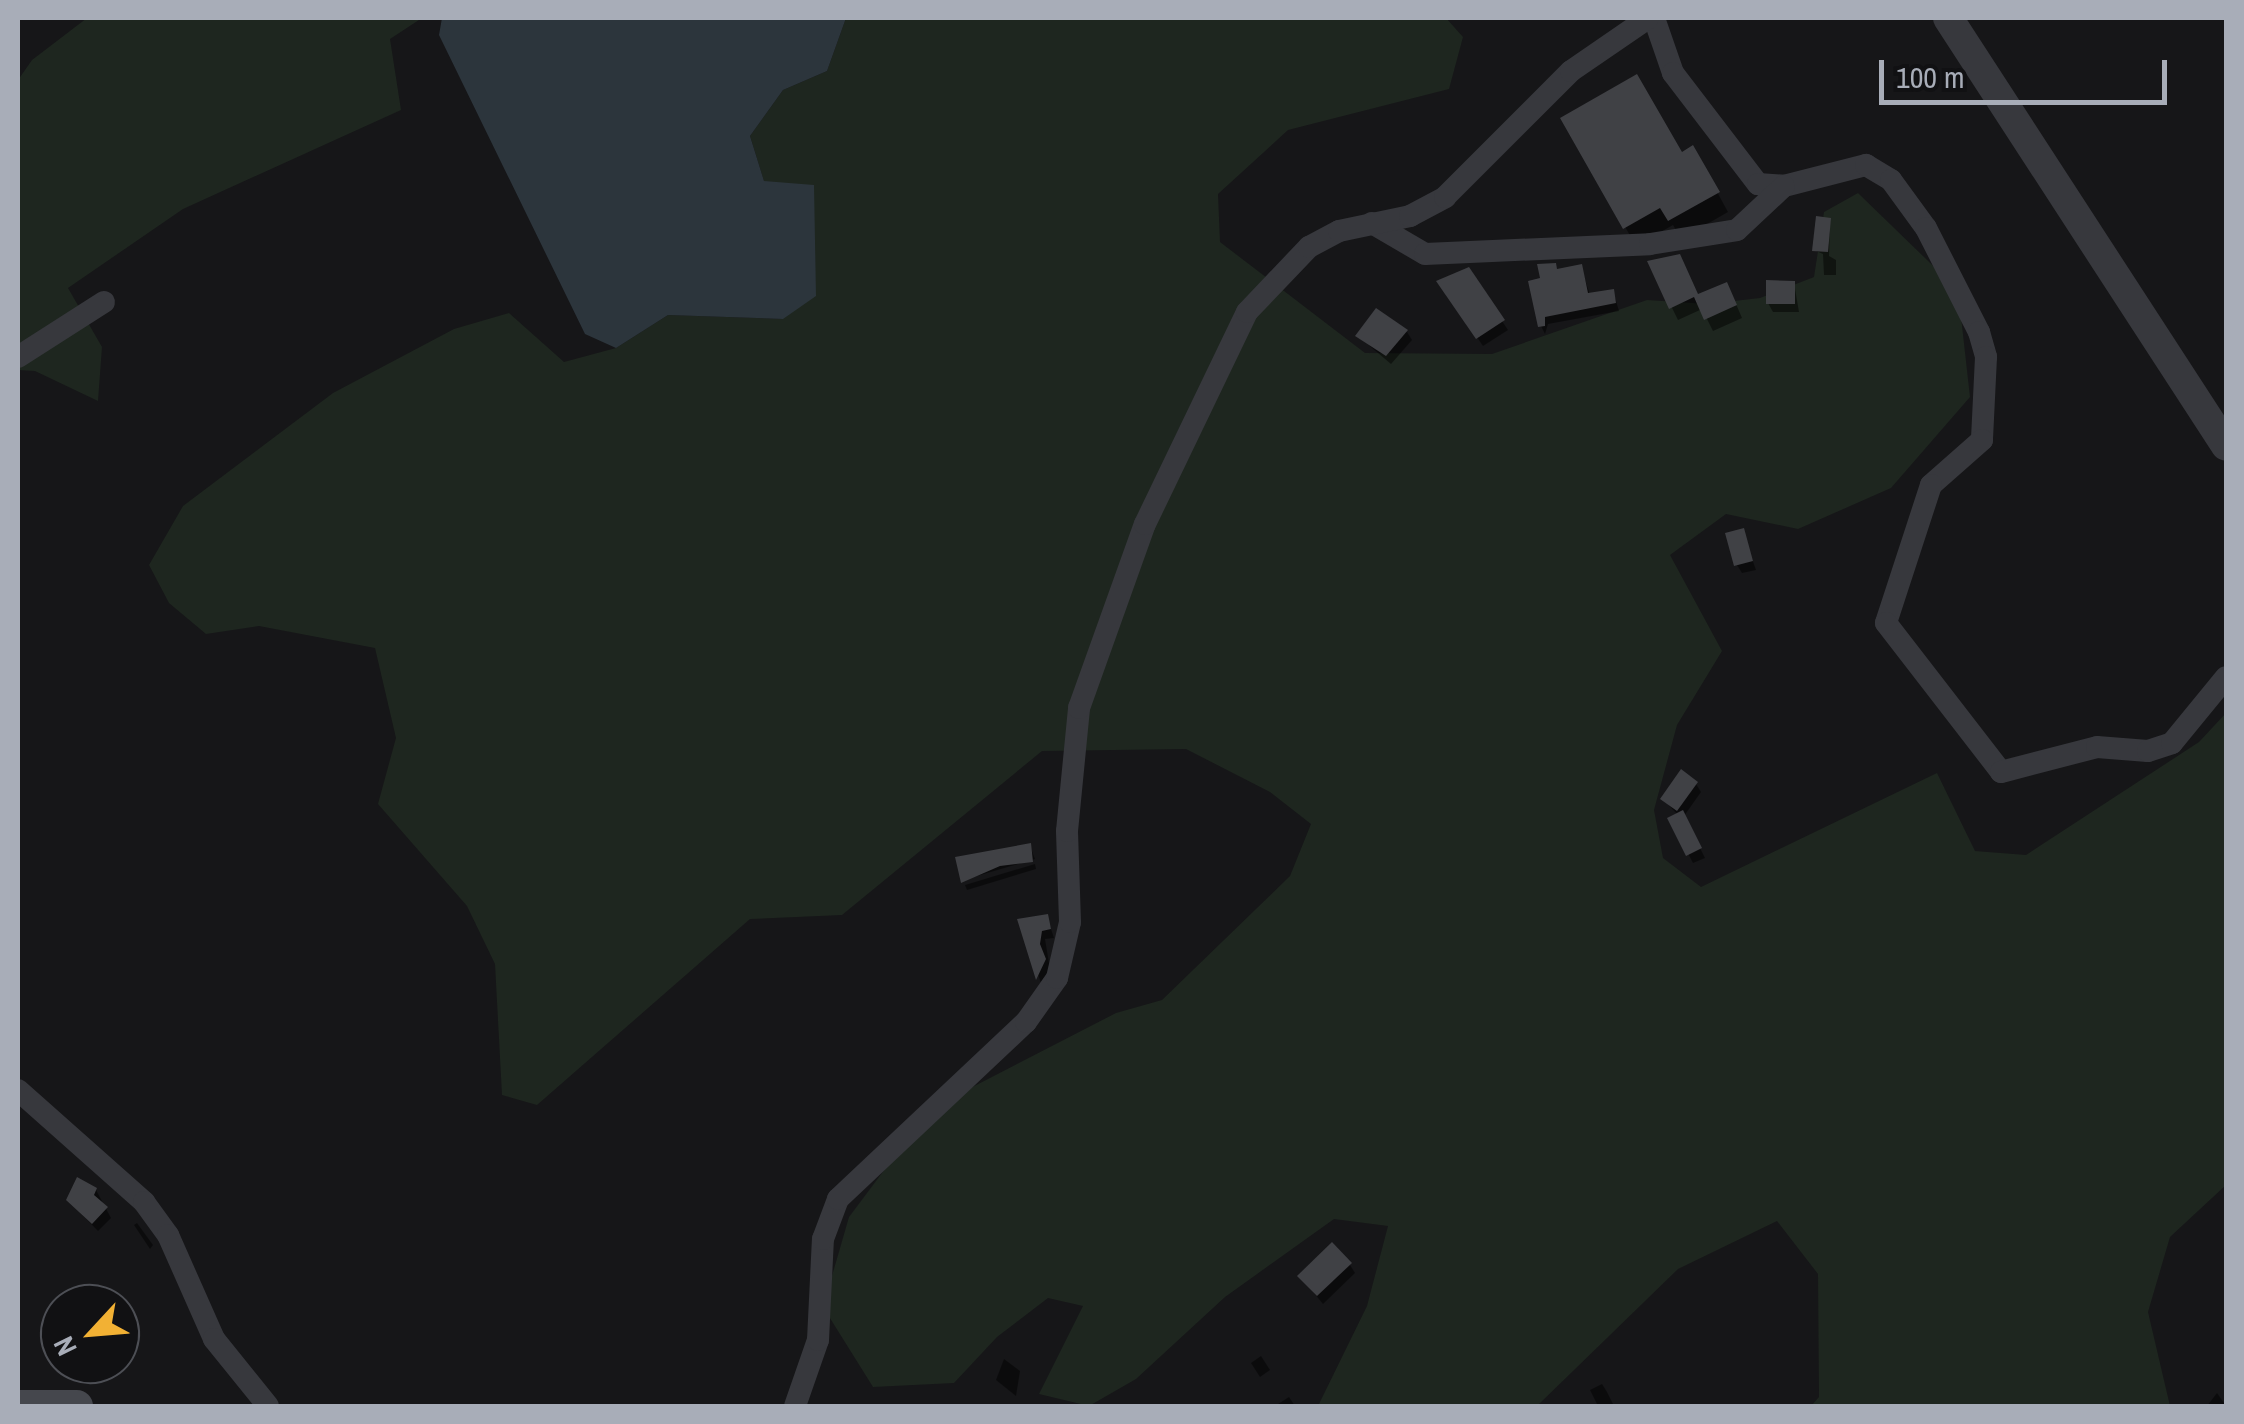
<!DOCTYPE html>
<style>
body{margin:0}
#map{position:relative;width:2244px;height:1424px;overflow:hidden;background:#161618;font-family:"Archivo Narrow",sans-serif}
div>[style]{position:absolute}
[style*='--x']{left:calc(var(--x)*1px);top:calc(var(--y)*1px);width:calc(var(--w)*1px);rotate:calc(var(--a)*1deg)}
.green>*{inset:0;background:#1e261f}
.water>*{inset:0;background:#2c353c}
.shadow>*{inset:0;background:#0007}
.building>*{inset:0;background:#404145}
.minor>*{height:22px;margin:-11px;padding:0 11px;transform-origin:11px;border-radius:11px;background:#37383d}
.tertiary>*{height:30px;margin:-15px;padding:0 15px;transform-origin:15px;border-radius:15px;background:#37383d}
.secondary>*{height:32px;margin:-16px;padding:0 16px;transform-origin:16px;border-radius:16px;background:#45474d}
span{translate:-50% -50%;white-space:nowrap;text-align:center;line-height:1.15;-webkit-text-stroke:9px #111113;paint-order:stroke}
.frame{position:absolute;inset:0;border:20px solid #a8adb8;pointer-events:none}
.north{position:absolute;left:40px;top:1284px;width:100px;height:100px;box-sizing:border-box;background:#111113;border:2px solid #4d4f55;border-radius:50%;rotate:244deg;font-size:28px;font-weight:700;line-height:40px;text-align:center;color:#a8adb8}
.north::after{content:'';display:block;margin:auto;width:35px;height:45px;background:#f2b134;clip-path:polygon(50% 0,100% 100%,50% 72%,0 100%)}
.scale{position:absolute;left:1879px;top:60px;width:288px;height:45px;box-sizing:border-box;border:5px solid #a8adb8;border-top:0;padding-left:12px;font-size:30px;line-height:35px;white-space:nowrap;color:#a8adb8;-webkit-text-stroke:8px #111113;paint-order:stroke}
</style>
<div id="map">
<div class="green">
<i style="clip-path:polygon(87px 18px,422px 18px,390px 39px,401px 110px,183px 209px,68px 288px,102px 347px,98px 401px,35px 371px,18px 370px,18px 80px,32px 60px)"></i>
<i style="clip-path:polygon(846px 18px,1446px 18px,1463px 37px,1449px 89px,1288px 130px,1218px 194px,1220px 242px,1365px 353px,1492px 354px,1647px 300px,1708px 304px,1760px 298px,1814px 277px,1824px 212px,1858px 193px,1958px 290px,1970px 397px,1891px 488px,1798px 529px,1726px 514px,1670px 555px,1722px 651px,1677px 725px,1654px 810px,1663px 858px,1701px 887px,1937px 773px,1975px 851px,2026px 855px,2199px 742px,2226px 713px,2226px 1185px,2170px 1237px,2148px 1312px,2170px 1406px,1811px 1406px,1819px 1397px,1818px 1274px,1777px 1221px,1678px 1269px,1537px 1406px,1318px 1406px,1367px 1306px,1388px 1226px,1334px 1219px,1225px 1297px,1136px 1379px,1089px 1406px,1039px 1394px,1083px 1306px,1048px 1298px,997px 1337px,954px 1383px,873px 1387px,823px 1307px,849px 1217px,930px 1109px,1116px 1013px,1162px 1000px,1290px 876px,1311px 824px,1270px 792px,1186px 749px,1042px 751px,842px 915px,750px 919px,537px 1105px,502px 1095px,495px 964px,467px 906px,378px 804px,396px 738px,375px 648px,259px 626px,206px 634px,169px 603px,149px 565px,183px 506px,333px 393px,454px 329px,509px 313px,564px 362px,616px 348px,668px 315px,783px 319px,764px 181px,750px 136px,783px 90px,827px 71px)"></i>
</div>
<div class="water">
<i style="clip-path:polygon(442px 18px,846px 18px,827px 71px,783px 90px,750px 136px,764px 181px,814px 185px,816px 296px,783px 319px,668px 315px,616px 348px,585px 334px,439px 35px)"></i>
</div>
<div class="shadow">
<i style="clip-path:polygon(1563px 118px,1681px 155px,1693px 148px,1728px 212px,1681px 239px,1673px 225px,1636px 246px)"></i>
<i style="clip-path:polygon(1830px 221px,1829px 256px,1836px 260px,1836px 275px,1824px 275px,1823px 254px,1814px 250px)"></i>
<i style="clip-path:polygon(1650px 263px,1698px 297px,1733px 297px,1742px 318px,1713px 331px,1702px 309px,1678px 320px)"></i>
<i style="clip-path:polygon(1581px 267px,1590px 295px,1613px 291px,1619px 311px,1548px 324px,1545px 334px,1541px 326px,1558px 272px)"></i>
<i style="clip-path:polygon(1468px 270px,1508px 330px,1483px 346px,1445px 290px)"></i>
<i style="clip-path:polygon(1794px 283px,1799px 312px,1773px 312px,1768px 303px)"></i>
<i style="clip-path:polygon(1407px 332px,1412px 340px,1391px 364px,1358px 336px)"></i>
<i style="clip-path:polygon(1742px 531px,1756px 570px,1742px 573px,1737px 565px)"></i>
<i style="clip-path:polygon(1696px 784px,1701px 792px,1684px 816px,1705px 858px,1693px 863px,1670px 819px,1678px 815px,1663px 799px)"></i>
<i style="clip-path:polygon(1030px 846px,1035px 859px,963px 880px)"></i>
<i style="clip-path:polygon(1035px 864px,1036px 869px,967px 890px,965px 885px)"></i>
<i style="clip-path:polygon(1047px 917px,1054px 938px,1045px 939px,1050px 969px,1042px 986px,1020px 921px)"></i>
<i style="clip-path:polygon(96px 1190px,111px 1218px,98px 1231px,68px 1200px)"></i>
<i style="clip-path:polygon(137px 1223px,153px 1245px,150px 1249px,134px 1225px)"></i>
<i style="clip-path:polygon(1350px 1265px,1355px 1273px,1323px 1304px,1300px 1276px)"></i>
<i style="clip-path:polygon(1261px 1356px,1270px 1370px,1260px 1377px,1251px 1363px)"></i>
<i style="clip-path:polygon(1004px 1359px,1020px 1371px,1016px 1396px,996px 1380px)"></i>
<i style="clip-path:polygon(1602px 1384px,1607px 1392px,1614px 1406px,1598px 1406px,1590px 1390px)"></i>
<i style="clip-path:polygon(2217px 1393px,2226px 1406px,2207px 1406px)"></i>
<i style="clip-path:polygon(1289px 1397px,1295px 1406px,1275px 1406px)"></i>
</div>
<div class="building">
<i style="clip-path:polygon(1637px 74px,1682px 152px,1693px 145px,1720px 192px,1668px 221px,1660px 208px,1623px 229px,1560px 118px)"></i>
<i style="clip-path:polygon(1816px 216px,1831px 218px,1828px 252px,1812px 251px)"></i>
<i style="clip-path:polygon(1680px 254px,1698px 294px,1727px 282px,1737px 305px,1704px 320px,1694px 297px,1669px 309px,1647px 261px)"></i>
<i style="clip-path:polygon(1556px 263px,1557px 269px,1582px 264px,1588px 293px,1614px 289px,1616px 303px,1545px 317px,1545px 326px,1538px 327px,1528px 281px,1540px 278px,1537px 264px)"></i>
<i style="clip-path:polygon(1469px 267px,1505px 320px,1476px 339px,1436px 281px)"></i>
<i style="clip-path:polygon(1766px 280px,1795px 281px,1795px 304px,1766px 304px)"></i>
<i style="clip-path:polygon(1376px 308px,1408px 330px,1386px 356px,1355px 336px)"></i>
<i style="clip-path:polygon(1744px 528px,1753px 561px,1734px 566px,1725px 533px)"></i>
<i style="clip-path:polygon(1681px 769px,1698px 782px,1677px 811px,1660px 799px)"></i>
<i style="clip-path:polygon(1683px 810px,1702px 848px,1686px 856px,1667px 818px)"></i>
<i style="clip-path:polygon(1031px 843px,1033px 862px,1000px 866px,961px 883px,955px 857px)"></i>
<i style="clip-path:polygon(1048px 914px,1051px 929px,1042px 931px,1040px 944px,1046px 959px,1036px 980px,1017px 919px)"></i>
<i style="clip-path:polygon(77px 1177px,97px 1188px,94px 1195px,108px 1207px,92px 1224px,66px 1200px)"></i>
<i style="clip-path:polygon(1332px 1242px,1352px 1263px,1317px 1296px,1297px 1276px)"></i>
</div>
<div class="minor">
<i style="--x:1654;--y:18;--w:58;--a:70.9"></i>
<i style="--x:1673;--y:73;--w:140;--a:52.6"></i>
<i style="--x:1758;--y:184;--w:26;--a:4"></i>
<i style="--x:1784;--y:186;--w:85;--a:-14.4"></i>
<i style="--x:1866;--y:165;--w:29;--a:31"></i>
<i style="--x:1891;--y:180;--w:59;--a:53.9"></i>
<i style="--x:1926;--y:228;--w:117;--a:63"></i>
<i style="--x:1979;--y:332;--w:26;--a:74"></i>
<i style="--x:1986;--y:357;--w:83;--a:92.8"></i>
<i style="--x:1982;--y:440;--w:68;--a:138.6"></i>
<i style="--x:1931;--y:485;--w:145;--a:108.1"></i>
<i style="--x:1886;--y:623;--w:188;--a:52.3"></i>
<i style="--x:2001;--y:772;--w:99;--a:-14.6"></i>
<i style="--x:2097;--y:747;--w:51;--a:4.5"></i>
<i style="--x:2148;--y:751;--w:25;--a:-18"></i>
<i style="--x:2172;--y:743;--w:85;--a:-50.7"></i>
<i style="--x:1372;--y:223;--w:61;--a:30.3"></i>
<i style="--x:1425;--y:254;--w:225;--a:-2.5"></i>
<i style="--x:1650;--y:244;--w:88;--a:-9.1"></i>
<i style="--x:1737;--y:230;--w:64;--a:-43.1"></i>
<i style="--x:18;--y:357;--w:102;--a:-32.6"></i>
<i style="--x:18;--y:1090;--w:169;--a:41.6"></i>
<i style="--x:144;--y:1202;--w:41;--a:54"></i>
<i style="--x:168;--y:1235;--w:114;--a:66.1"></i>
<i style="--x:214;--y:1339;--w:86;--a:51.1"></i>
<i style="--x:795;--y:1406;--w:70;--a:-70.8"></i>
<i style="--x:818;--y:1340;--w:101;--a:-87.2"></i>
<i style="--x:823;--y:1239;--w:43;--a:-69.4"></i>
<i style="--x:838;--y:1199;--w:258;--a:-43.3"></i>
<i style="--x:1026;--y:1022;--w:54;--a:-54.8"></i>
<i style="--x:1057;--y:978;--w:57;--a:-76.9"></i>
<i style="--x:1070;--y:922;--w:91;--a:-91.9"></i>
<i style="--x:1067;--y:831;--w:124;--a:-84.4"></i>
<i style="--x:1079;--y:708;--w:195;--a:-70.3"></i>
<i style="--x:1145;--y:524;--w:235;--a:-64.3"></i>
<i style="--x:1247;--y:312;--w:90;--a:-46.4"></i>
<i style="--x:1309;--y:247;--w:34;--a:-28"></i>
<i style="--x:1339;--y:231;--w:73;--a:-11.9"></i>
<i style="--x:1410;--y:216;--w:40;--a:-28"></i>
<i style="--x:1445;--y:197;--w:178;--a:-45"></i>
<i style="--x:1571;--y:71;--w:93;--a:-34.5"></i>
</div>
<div class="tertiary">
<i style="--x:1948;--y:18;--w:510;--a:56.99"></i>
</div>
<div class="secondary">
<i style="--x:18;--y:1406;--w:59;--a:0"></i>
</div>
<div class="frame"></div>
<div class="north">N</div>
<div class="scale">100 m</div>
</div>
